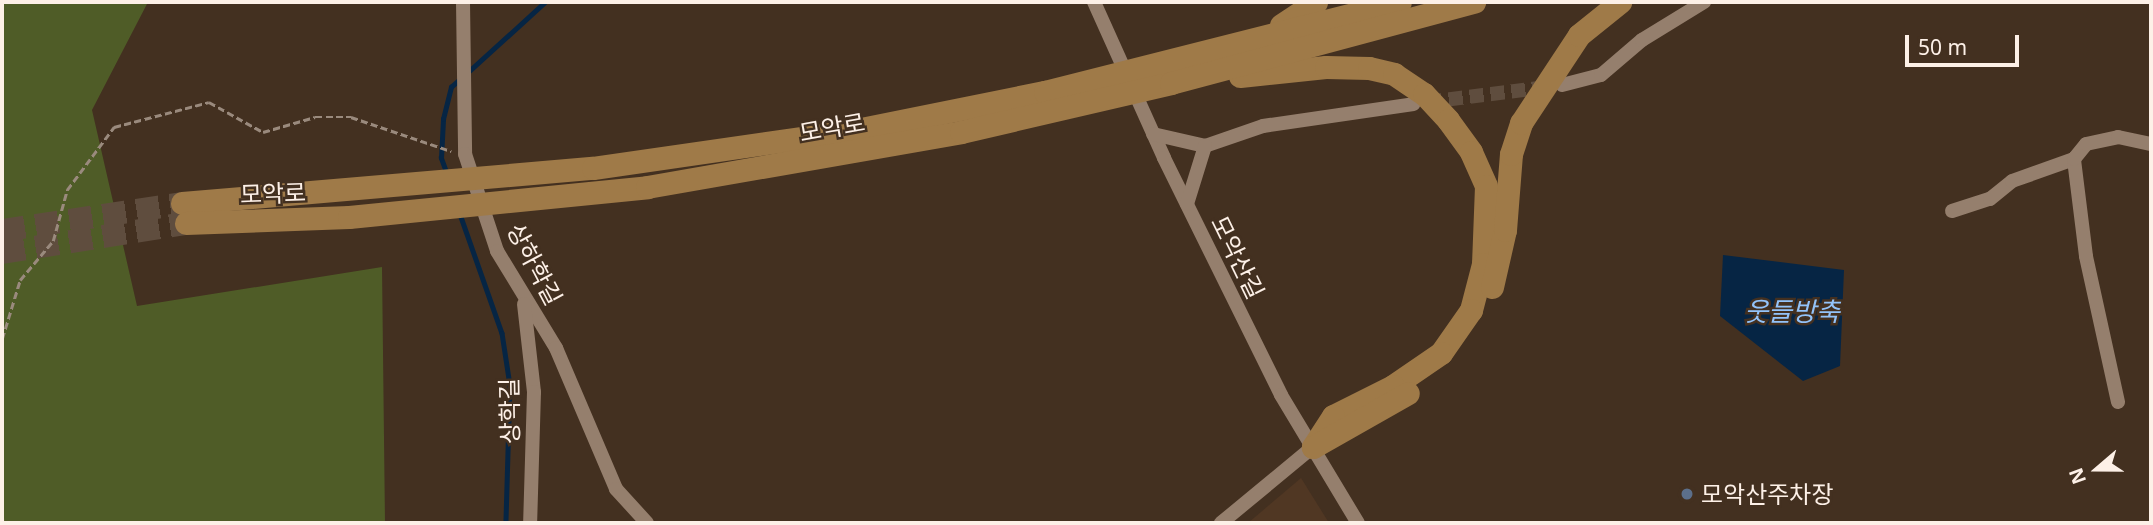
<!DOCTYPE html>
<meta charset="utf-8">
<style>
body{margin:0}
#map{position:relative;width:2153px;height:525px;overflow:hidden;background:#433020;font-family:"Noto Sans","Noto Sans KR",sans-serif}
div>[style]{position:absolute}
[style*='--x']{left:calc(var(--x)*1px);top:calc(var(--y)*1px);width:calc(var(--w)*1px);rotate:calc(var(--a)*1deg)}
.built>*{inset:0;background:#503723}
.green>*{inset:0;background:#4f5c27}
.water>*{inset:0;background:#062544}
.stream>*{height:4.5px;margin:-2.25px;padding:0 2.25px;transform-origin:2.25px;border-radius:2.25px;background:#062544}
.street-tunnel>*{height:14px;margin-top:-7px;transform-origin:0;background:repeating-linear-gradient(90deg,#5f4d3e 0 14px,transparent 0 21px)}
.primary-tunnel>*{height:23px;margin-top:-11.5px;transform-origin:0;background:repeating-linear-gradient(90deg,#5f4d3e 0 23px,transparent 0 34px)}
.path>*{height:2.5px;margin-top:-1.25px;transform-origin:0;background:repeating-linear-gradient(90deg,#9a8a7d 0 7px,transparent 0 10.5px)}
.street>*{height:14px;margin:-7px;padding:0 7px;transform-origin:7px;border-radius:7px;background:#957f6d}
.primary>*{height:23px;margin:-11.5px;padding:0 11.5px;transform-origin:11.5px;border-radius:11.5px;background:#9f7a48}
.dots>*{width:19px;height:19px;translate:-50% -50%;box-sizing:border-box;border:4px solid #433020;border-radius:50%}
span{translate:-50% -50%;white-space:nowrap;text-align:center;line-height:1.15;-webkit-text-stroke:5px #433020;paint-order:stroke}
.street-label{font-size:24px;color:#fdf0e7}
.poi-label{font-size:24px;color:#fdf0e7}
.left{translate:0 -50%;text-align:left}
.water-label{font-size:26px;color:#93c3f9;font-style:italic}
.frame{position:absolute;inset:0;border:4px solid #fdf0e7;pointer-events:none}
.north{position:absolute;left:2062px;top:434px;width:70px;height:70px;-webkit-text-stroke:5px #433020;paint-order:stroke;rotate:250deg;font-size:19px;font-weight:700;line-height:28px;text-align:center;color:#fdf0e7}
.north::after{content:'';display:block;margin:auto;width:24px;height:32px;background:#fdf0e7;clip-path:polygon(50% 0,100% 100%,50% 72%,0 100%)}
.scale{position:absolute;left:1905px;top:35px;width:114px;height:32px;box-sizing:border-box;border:4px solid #fdf0e7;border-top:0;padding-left:9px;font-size:21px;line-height:24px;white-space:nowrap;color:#fdf0e7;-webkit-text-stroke:5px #433020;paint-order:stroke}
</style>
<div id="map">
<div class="built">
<i style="clip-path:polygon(1301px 478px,1329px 523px,1248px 523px)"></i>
</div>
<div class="green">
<i style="clip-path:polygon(2px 2px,148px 2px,92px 110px,137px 306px,382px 267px,385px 523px,2px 523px)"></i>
</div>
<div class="water">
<i style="clip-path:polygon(1723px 255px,1844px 270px,1840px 366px,1803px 381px,1720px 316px)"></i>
</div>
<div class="stream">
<i style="--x:467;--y:73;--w:105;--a:-42.3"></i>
<i style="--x:446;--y:172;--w:15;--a:-110"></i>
<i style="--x:441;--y:158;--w:39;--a:-87"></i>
<i style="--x:443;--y:119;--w:33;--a:-76"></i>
<i style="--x:451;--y:87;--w:12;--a:-42"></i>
<i style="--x:460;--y:214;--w:126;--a:70.6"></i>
<i style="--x:502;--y:333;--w:53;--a:81.3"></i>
<i style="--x:510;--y:385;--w:138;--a:91.7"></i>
</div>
<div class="street-tunnel">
<i style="--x:1428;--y:102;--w:120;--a:-7.2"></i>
</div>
<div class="primary-tunnel">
<i style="--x:2;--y:230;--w:182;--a:-8.5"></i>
<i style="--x:2;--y:252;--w:186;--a:-9"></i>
</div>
<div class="path">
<i style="--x:2;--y:339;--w:62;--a:-73"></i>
<i style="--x:20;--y:280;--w:51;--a:-49.8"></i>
<i style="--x:53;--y:241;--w:53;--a:-74.6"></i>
<i style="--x:67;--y:190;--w:79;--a:-53.3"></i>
<i style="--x:114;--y:127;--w:98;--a:-14.7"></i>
<i style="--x:209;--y:102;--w:62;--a:29.1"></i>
<i style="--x:263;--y:132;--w:54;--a:-16.1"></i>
<i style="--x:315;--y:117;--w:36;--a:0"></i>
<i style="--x:351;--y:117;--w:106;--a:18.8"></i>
<i style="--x:2;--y:503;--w:20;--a:87"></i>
</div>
<div class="street">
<i style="--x:463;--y:2;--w:152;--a:89.2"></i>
<i style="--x:465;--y:154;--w:102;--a:71.7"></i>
<i style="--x:497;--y:251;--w:114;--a:58.7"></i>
<i style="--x:556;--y:348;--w:153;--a:66.9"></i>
<i style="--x:616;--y:489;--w:46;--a:47.6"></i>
<i style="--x:1094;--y:2;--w:171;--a:65.8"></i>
<i style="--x:1164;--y:158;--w:264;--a:63.7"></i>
<i style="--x:1281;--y:395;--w:149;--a:59"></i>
<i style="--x:1562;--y:85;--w:40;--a:-14.4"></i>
<i style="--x:1601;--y:75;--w:54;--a:-40.5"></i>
<i style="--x:1642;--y:40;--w:73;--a:-31.5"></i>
<i style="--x:1153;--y:134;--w:53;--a:13"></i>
<i style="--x:1205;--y:146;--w:61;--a:-19"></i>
<i style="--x:1263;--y:126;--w:152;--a:-8.3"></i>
<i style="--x:1187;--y:204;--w:61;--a:-72.8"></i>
<i style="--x:1952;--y:211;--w:40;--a:-18"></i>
<i style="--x:1990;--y:199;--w:28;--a:-39"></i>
<i style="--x:2012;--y:181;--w:66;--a:-19.5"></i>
<i style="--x:524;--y:304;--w:89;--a:83.5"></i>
<i style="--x:534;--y:392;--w:131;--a:91.7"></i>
<i style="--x:2118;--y:402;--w:149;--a:-102.4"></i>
<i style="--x:2086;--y:256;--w:98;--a:-97.1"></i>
<i style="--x:2074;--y:159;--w:19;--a:-51"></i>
<i style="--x:2086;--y:144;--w:33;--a:-12"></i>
<i style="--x:2118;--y:137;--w:34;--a:12"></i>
<i style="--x:1221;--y:523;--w:119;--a:-39.6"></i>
</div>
<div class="primary">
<i style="--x:1281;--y:25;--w:42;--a:-33.3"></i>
<i style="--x:1240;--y:76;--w:86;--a:-6"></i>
<i style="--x:1326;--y:67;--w:43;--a:1.3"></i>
<i style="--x:1369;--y:68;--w:26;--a:13"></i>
<i style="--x:1394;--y:74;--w:36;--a:34"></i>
<i style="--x:1424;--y:94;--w:35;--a:47"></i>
<i style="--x:1448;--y:120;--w:39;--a:54"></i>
<i style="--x:1471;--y:152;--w:37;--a:66"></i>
<i style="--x:1486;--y:186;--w:78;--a:92.2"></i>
<i style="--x:1483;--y:264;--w:48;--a:104.6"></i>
<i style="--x:1471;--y:310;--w:52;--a:124.9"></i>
<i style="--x:1441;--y:353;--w:58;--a:145.5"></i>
<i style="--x:1393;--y:386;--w:67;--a:153.4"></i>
<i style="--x:1333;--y:416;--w:37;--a:123"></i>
<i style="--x:182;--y:203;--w:412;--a:-4.9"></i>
<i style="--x:593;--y:168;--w:261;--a:-8.2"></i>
<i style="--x:851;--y:131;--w:198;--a:-11.4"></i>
<i style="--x:1045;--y:92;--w:366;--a:-14.2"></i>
<i style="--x:186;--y:223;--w:163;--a:-2.1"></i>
<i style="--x:349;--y:217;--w:300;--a:-5.7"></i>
<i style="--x:647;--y:187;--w:319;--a:-9.9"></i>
<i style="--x:961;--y:132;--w:216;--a:-13.1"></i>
<i style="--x:1171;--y:83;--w:314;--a:-15"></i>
<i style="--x:1492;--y:287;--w:58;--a:-77.2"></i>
<i style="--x:1505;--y:230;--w:76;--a:-85.5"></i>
<i style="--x:1511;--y:154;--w:33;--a:-72"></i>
<i style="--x:1521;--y:123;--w:105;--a:-56.6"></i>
<i style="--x:1579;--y:35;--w:53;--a:-38.8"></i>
<i style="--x:1313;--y:447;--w:109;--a:-29.6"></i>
</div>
<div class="dots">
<i style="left:1687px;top:494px;background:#5c6f8a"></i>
</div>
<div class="street-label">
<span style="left:832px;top:127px;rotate:-10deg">모악로</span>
<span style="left:273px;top:193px;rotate:-2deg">모악로</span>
<span style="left:1238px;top:257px;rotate:64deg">모악산길</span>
<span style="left:535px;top:264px;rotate:62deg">상하학길</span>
<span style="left:509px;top:411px;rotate:-91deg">상학길</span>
</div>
<div class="poi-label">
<span class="left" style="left:1701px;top:494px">모악산주차장</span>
</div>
<div class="water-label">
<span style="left:1792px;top:312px">웃들방축</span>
</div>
<div class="frame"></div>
<div class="north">N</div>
<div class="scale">50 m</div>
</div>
